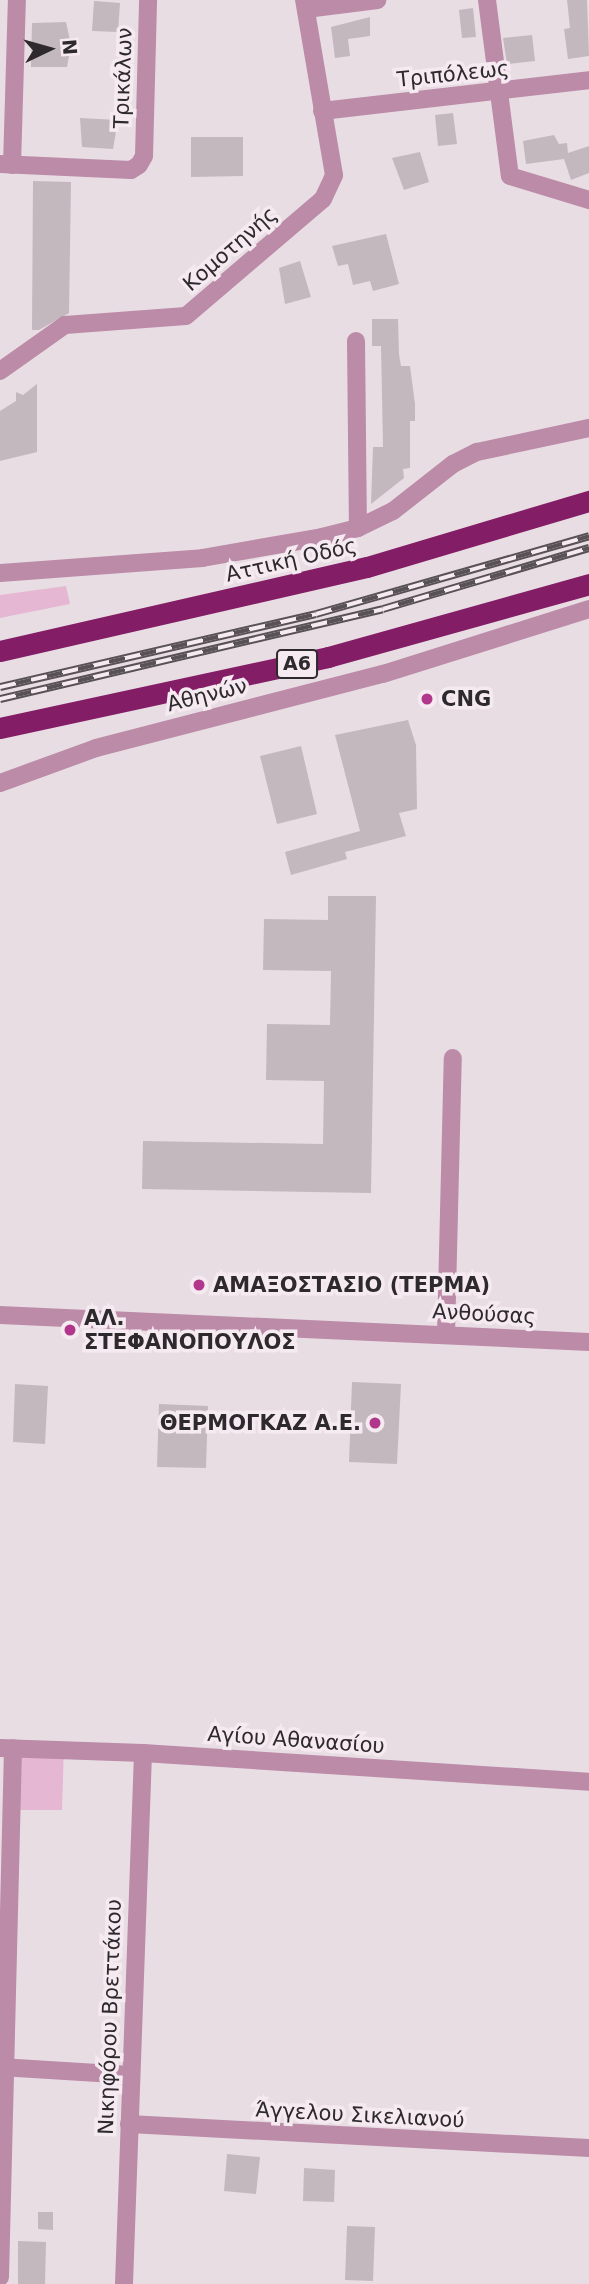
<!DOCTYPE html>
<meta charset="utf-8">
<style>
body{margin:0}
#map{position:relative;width:589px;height:2284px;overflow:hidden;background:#e9dde4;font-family:"DejaVu Sans",sans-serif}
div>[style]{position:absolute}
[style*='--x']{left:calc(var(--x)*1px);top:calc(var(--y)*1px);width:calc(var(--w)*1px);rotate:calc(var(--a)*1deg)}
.green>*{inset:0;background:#e6b7d3}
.building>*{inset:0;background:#c4b8bf}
.minor>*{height:18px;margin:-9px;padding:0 9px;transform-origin:9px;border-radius:9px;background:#bb8ba8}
.tertiary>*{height:18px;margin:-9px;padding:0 9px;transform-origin:9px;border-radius:9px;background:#bb8ba8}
.motorway>*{height:21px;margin:-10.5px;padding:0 10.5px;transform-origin:10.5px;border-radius:10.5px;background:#831d66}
.rail>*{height:8px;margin-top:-4px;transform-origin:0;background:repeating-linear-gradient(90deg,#f6eaf1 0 16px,#585256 0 32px);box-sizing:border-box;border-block:2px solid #585256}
.dots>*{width:19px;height:19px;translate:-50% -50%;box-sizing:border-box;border:4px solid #f6eaf1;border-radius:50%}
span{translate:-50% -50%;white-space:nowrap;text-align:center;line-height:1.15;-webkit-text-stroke:7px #f6eaf1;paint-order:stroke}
.shield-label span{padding:2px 5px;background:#f6eaf1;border:2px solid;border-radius:5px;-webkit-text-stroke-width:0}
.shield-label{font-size:19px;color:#2d292c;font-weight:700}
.street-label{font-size:21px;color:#2d292c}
.poi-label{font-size:21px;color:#2d292c;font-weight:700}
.left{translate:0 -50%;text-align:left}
.right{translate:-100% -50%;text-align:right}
.north{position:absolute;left:14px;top:14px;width:70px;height:70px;-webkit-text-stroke:5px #f6eaf1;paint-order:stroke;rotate:85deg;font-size:19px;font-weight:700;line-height:28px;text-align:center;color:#2d292c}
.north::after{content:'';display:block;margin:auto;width:24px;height:32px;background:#2d292c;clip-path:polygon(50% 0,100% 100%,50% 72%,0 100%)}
</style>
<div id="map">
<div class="green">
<i style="clip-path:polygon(66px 586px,70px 604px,0 618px,0 595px)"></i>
<i style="clip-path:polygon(17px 1744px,64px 1746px,62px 1810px,18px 1810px)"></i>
</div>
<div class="building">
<i style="clip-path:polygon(567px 0,587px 0,589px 56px,568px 59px,564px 29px,570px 28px)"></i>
<i style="clip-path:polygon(94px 1px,120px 3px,118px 32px,92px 31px)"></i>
<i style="clip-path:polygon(473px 8px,476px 37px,462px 38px,459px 10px)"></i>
<i style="clip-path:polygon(370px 17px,370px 36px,348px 39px,350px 56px,335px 58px,331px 27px)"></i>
<i style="clip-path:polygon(66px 22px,71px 45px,67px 67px,31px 67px,32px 23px)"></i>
<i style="clip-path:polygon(532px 35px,535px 61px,507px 64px,503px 38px)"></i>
<i style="clip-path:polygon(453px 113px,457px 144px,438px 146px,435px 115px)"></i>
<i style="clip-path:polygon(80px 118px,118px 120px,113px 149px,82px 147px)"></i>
<i style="clip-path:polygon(554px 135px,559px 144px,567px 143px,568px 153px,589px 146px,589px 173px,571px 180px,564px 159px,526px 164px,523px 141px)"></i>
<i style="clip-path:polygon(191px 137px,243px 137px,243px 176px,191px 177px)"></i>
<i style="clip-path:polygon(420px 152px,429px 182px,404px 190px,392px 158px)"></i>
<i style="clip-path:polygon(33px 181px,71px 182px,69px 313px,39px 330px,32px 330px)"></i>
<i style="clip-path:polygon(386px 234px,399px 284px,373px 291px,370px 281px,353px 285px,348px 264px,338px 266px,332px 246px)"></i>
<i style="clip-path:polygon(300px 261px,311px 297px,285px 304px,279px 268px)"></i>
<i style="clip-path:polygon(372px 319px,398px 319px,399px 354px,401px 366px,410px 366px,415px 404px,415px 421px,410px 421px,410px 468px,403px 469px,404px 478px,371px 504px,373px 447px,383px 447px,381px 346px,372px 346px)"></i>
<i style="clip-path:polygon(37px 384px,37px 452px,0 461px,0 411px,16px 401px,16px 392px,23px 395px)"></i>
<i style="clip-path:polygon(408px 720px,416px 745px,417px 809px,399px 813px,406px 836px,345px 852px,347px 859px,291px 875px,285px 852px,360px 831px,335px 735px)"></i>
<i style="clip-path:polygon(301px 746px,317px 814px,277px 824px,260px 756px)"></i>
<i style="clip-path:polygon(328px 896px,376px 896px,371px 1193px,142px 1189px,143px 1141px,323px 1144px,324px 1081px,266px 1080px,267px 1024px,330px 1025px,331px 971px,263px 970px,264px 919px,328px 920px)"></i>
<i style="clip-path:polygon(352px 1382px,401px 1384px,397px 1464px,349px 1462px)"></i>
<i style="clip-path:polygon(15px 1384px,48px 1386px,45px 1444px,13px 1442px)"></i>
<i style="clip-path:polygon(159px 1404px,208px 1406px,206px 1468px,157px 1467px)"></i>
<i style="clip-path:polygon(227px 2154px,260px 2157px,256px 2194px,224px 2191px)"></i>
<i style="clip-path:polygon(304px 2168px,335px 2170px,334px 2202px,303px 2201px)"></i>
<i style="clip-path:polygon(38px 2212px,53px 2212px,53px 2230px,38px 2229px)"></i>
<i style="clip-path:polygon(347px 2226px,375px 2227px,373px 2281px,345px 2280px)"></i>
<i style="clip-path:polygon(18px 2241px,46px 2242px,45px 2284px,18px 2284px)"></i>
</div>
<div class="minor">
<i style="--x:487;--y:0;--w:177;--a:82.6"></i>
<i style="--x:510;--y:176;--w:83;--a:16.9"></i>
<i style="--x:306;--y:9;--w:72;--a:-7.2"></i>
<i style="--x:322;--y:111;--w:269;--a:-6.6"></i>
<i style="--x:12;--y:165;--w:165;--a:-88.3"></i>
<i style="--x:356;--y:341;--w:187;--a:89.4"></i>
<i style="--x:0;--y:371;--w:80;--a:-35.3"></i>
<i style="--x:65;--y:325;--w:121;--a:-4.3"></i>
<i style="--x:186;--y:316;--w:180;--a:-40.5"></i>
<i style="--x:323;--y:199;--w:26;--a:-65"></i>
<i style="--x:334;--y:175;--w:178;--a:-99.7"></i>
<i style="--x:0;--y:573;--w:203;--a:-4.2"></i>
<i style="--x:202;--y:558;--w:122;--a:-9.9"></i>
<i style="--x:322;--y:537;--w:37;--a:-14"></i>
<i style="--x:358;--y:528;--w:39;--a:-26"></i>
<i style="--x:393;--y:511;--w:76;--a:-38.1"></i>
<i style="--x:453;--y:464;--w:27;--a:-27"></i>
<i style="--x:477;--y:452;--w:115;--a:-12.1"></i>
<i style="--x:0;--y:783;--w:102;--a:-20"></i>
<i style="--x:96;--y:748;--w:296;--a:-14.5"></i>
<i style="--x:383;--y:674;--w:216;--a:-17.5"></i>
<i style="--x:446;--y:1335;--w:277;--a:-88.6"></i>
<i style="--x:0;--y:1748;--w:143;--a:2"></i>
<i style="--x:143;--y:1753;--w:447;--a:3.7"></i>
<i style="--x:0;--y:2067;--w:130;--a:3.5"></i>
<i style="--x:129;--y:2124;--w:461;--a:3"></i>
<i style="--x:0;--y:2277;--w:529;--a:-88.59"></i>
<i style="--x:124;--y:2284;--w:531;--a:-87.95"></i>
</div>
<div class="tertiary">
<i style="--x:0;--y:164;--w:131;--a:2.6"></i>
<i style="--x:131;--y:170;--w:9;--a:-32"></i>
<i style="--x:139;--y:165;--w:10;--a:-61"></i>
<i style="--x:144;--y:156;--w:156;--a:-88.5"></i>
<i style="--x:0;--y:1315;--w:590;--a:2.62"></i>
</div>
<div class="motorway">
<i style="--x:0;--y:651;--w:376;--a:-12.9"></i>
<i style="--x:367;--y:567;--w:232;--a:-16.6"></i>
<i style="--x:0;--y:728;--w:336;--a:-12.2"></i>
<i style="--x:328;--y:657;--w:271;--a:-15.6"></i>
</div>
<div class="rail">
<i style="--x:0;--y:687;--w:324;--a:-13"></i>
<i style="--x:316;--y:614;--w:284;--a:-15.9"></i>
<i style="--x:0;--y:699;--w:393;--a:-13.2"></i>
<i style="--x:383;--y:609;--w:215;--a:-16.5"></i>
</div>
<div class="dots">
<i style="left:427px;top:699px;background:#b0378c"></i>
<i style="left:199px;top:1285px;background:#b0378c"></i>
<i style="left:70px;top:1330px;background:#b0378c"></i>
<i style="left:375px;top:1423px;background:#b0378c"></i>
</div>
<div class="shield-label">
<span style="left:297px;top:664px">Α6</span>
</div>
<div class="street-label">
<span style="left:453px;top:74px;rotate:-6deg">Τριπόλεως</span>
<span style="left:123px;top:78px;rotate:-88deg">Τρικάλων</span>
<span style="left:230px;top:249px;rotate:-41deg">Κομοτηνής</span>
<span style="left:291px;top:560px;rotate:-13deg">Αττική Οδός</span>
<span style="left:207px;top:695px;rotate:-14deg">Αθηνών</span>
<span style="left:484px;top:1314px;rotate:3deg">Ανθούσας</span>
<span style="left:296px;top:1740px;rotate:4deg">Αγίου Αθανασίου</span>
<span style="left:110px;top:2017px;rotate:-88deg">Νικηφόρου Βρεττάκου</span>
<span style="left:360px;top:2115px;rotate:3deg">Άγγελου Σικελιανού</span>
</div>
<div class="poi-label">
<span class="left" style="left:441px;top:699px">CNG</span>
<span class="left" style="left:213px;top:1285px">ΑΜΑΞΟΣΤΑΣΙΟ (ΤΕΡΜΑ)</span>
<span class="left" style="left:84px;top:1330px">ΑΛ.<br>ΣΤΕΦΑΝΟΠΟΥΛΟΣ</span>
<span class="right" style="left:361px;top:1423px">ΘΕΡΜΟΓΚΑΖ Α.Ε.</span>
</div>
<div class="north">N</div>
</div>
